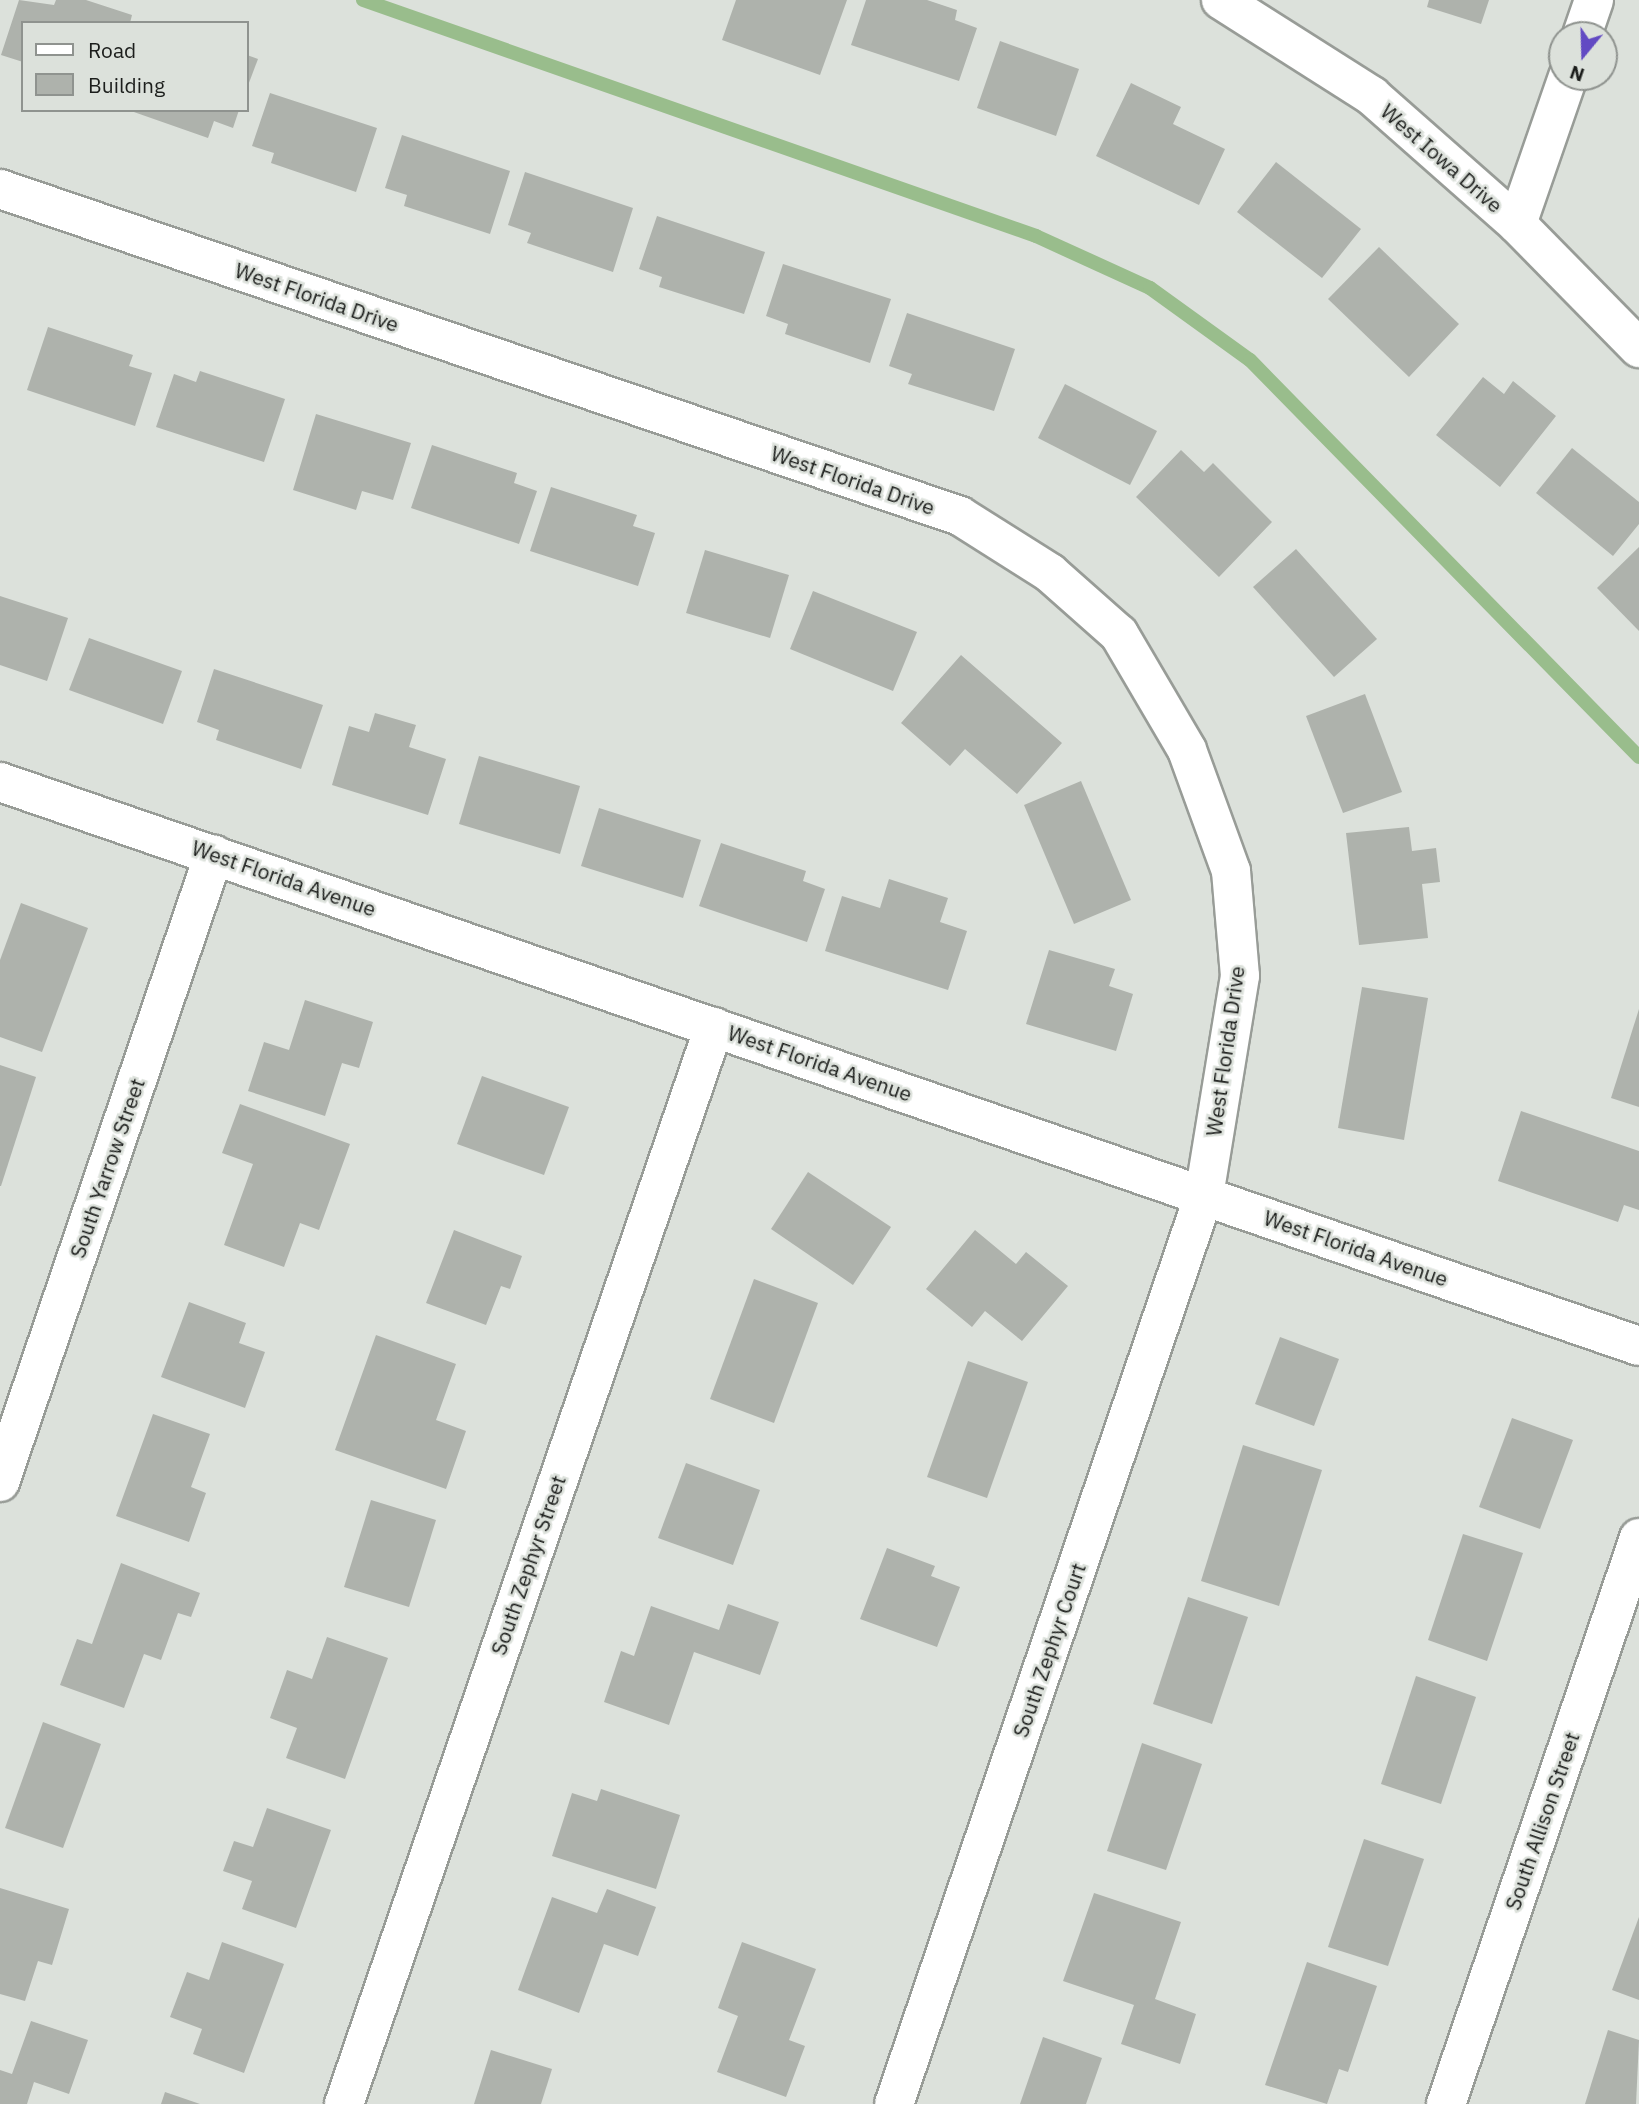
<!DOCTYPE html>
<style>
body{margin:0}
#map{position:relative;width:1639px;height:2104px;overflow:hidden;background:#dce1db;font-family:"IBM Plex Sans",sans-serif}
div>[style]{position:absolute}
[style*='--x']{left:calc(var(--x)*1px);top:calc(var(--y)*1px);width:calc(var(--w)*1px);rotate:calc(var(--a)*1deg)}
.stream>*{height:14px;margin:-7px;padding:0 7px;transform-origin:7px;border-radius:7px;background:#99bd8c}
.building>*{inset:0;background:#aeb2ac}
.roads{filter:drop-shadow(2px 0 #989c97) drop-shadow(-2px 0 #989c97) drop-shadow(0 2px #989c97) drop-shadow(0 -2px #989c97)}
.street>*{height:38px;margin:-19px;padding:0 19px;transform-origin:19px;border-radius:19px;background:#fff}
.secondary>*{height:38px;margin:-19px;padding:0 19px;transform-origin:19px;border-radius:19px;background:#fff}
span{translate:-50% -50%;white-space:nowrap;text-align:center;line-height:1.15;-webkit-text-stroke:5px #dce1db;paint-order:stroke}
.street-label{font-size:21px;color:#1c1e1c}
.legend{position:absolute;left:21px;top:21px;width:228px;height:91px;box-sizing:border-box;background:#dce1db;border:2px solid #8f938f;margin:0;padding:9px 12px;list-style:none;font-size:21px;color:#1c1e1c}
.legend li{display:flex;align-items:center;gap:14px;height:35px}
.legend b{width:35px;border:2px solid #8f938f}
.north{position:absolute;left:1548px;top:21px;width:70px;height:70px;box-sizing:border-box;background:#dce1db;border:2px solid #8f938f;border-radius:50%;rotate:199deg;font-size:19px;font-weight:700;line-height:28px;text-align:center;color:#1c1e1c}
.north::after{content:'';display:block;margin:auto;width:24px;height:32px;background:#624ac3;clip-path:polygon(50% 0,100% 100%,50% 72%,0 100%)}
</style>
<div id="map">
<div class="stream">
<i style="--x:363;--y:0;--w:713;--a:19.32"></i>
<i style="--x:1036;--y:236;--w:125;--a:24.5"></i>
<i style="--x:1150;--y:288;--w:123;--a:35.8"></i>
<i style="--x:1250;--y:360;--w:556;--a:45.58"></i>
</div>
<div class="building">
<i style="clip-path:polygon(19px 0,54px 5px,56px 0,86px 0,132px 15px,130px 23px,23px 23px,23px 62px,1px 55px)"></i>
<i style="clip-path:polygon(736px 0,847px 0,820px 75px,722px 40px)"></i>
<i style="clip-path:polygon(866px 0,927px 0,957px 10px,955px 20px,977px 28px,959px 81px,851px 45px)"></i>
<i style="clip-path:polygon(1429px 0,1489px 0,1481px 24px,1427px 7px)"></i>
<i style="clip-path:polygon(1000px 41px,1079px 69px,1056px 136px,977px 108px)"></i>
<i style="clip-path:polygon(247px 55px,258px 59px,247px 88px)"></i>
<i style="clip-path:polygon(1131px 83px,1181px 107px,1173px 124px,1225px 149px,1199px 205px,1096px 156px)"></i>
<i style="clip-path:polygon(270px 93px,377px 128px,356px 192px,271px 163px,274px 153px,252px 146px)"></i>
<i style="clip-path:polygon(239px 110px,233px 128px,214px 121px,208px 138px,131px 111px)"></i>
<i style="clip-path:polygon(402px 135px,510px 171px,490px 234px,404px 206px,407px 195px,385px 188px)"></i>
<i style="clip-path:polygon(1276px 162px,1361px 229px,1322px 278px,1237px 212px)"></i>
<i style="clip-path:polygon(525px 172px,633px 208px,613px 272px,527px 243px,531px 233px,508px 225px)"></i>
<i style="clip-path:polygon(657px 216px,765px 252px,744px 314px,659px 287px,662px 277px,639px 269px)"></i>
<i style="clip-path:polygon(1379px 247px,1459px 324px,1409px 377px,1328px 299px)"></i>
<i style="clip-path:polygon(783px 264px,891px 299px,870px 363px,785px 334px,788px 324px,766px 316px)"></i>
<i style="clip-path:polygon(907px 313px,1015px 349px,994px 411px,908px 384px,912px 374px,889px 366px)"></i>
<i style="clip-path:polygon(48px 327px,133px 355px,129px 366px,152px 373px,135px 426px,27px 390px)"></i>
<i style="clip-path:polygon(200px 371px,285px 399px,264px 462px,156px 427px,174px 374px,196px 382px)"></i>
<i style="clip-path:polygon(1483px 377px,1504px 394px,1513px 381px,1556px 416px,1500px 487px,1436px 435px)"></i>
<i style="clip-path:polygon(1065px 384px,1157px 431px,1130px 485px,1038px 438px)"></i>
<i style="clip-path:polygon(316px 414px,411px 443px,393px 500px,362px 491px,356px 510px,293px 490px)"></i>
<i style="clip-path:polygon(432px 445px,517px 473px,514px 483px,537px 491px,519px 544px,411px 508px)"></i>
<i style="clip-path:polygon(1572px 448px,1639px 502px,1639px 524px,1613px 556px,1536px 493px)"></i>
<i style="clip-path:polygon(1181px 450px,1204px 472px,1213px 463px,1272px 522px,1219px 577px,1136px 497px)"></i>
<i style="clip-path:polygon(551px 487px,637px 515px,633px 526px,655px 533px,638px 586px,530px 551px)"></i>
<i style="clip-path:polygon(1639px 547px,1639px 631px,1597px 588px)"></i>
<i style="clip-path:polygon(1296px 549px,1377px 639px,1334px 677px,1253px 587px)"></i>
<i style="clip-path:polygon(705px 550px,789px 575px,770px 638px,686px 613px)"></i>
<i style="clip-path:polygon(813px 591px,917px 632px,893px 691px,790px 649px)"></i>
<i style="clip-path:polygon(0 596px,68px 618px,47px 681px,0 665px)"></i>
<i style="clip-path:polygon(89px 638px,182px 671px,163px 724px,69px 690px)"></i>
<i style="clip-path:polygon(961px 655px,1062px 743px,1017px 794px,965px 749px,950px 766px,901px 723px)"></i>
<i style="clip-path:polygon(214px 669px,323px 705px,301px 769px,216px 740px,219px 730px,197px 722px)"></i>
<i style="clip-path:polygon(1365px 694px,1402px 792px,1343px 813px,1306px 716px)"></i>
<i style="clip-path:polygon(375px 713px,416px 725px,409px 747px,446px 759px,428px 815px,332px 785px,349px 726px,369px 732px)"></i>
<i style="clip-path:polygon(479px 756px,580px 786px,560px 854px,459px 824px)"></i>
<i style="clip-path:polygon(1081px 781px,1131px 900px,1074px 924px,1024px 805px)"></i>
<i style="clip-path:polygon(599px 808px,701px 840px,683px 898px,581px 866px)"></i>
<i style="clip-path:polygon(1409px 827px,1412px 851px,1436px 848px,1440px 882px,1422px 884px,1428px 938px,1359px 945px,1346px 833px)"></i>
<i style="clip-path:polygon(721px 843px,806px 871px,803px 881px,825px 889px,807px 942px,699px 906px)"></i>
<i style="clip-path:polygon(889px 879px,948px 898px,940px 922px,967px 931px,948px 990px,825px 951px,842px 896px,880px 908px)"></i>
<i style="clip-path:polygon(21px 903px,88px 928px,42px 1052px,0 1037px,0 960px)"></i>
<i style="clip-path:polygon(1049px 950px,1115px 969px,1109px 986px,1133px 994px,1116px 1051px,1026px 1024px)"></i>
<i style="clip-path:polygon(1362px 987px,1428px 998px,1404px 1140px,1338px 1128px)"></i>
<i style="clip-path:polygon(305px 1000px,373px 1022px,359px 1068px,342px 1063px,325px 1116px,248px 1091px,264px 1042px,289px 1050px)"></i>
<i style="clip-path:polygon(1639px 1009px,1639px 1107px,1611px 1098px)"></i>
<i style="clip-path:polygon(0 1065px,36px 1077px,1px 1186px,0 1186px)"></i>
<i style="clip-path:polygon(482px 1076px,569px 1107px,544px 1175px,457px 1144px)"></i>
<i style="clip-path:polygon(240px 1104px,350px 1144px,319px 1230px,300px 1223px,284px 1267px,224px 1245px,253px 1164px,222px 1153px)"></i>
<i style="clip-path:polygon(1521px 1111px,1639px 1151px,1639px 1210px,1624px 1205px,1618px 1222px,1498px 1181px)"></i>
<i style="clip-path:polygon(808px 1172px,891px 1227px,853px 1285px,771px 1229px)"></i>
<i style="clip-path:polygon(454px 1230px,522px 1256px,510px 1289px,501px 1286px,486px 1325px,426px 1303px)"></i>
<i style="clip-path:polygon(975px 1230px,1016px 1264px,1026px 1252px,1068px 1286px,1022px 1341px,985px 1311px,972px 1327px,926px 1289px)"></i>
<i style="clip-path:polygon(754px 1279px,818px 1303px,774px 1423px,710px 1399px)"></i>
<i style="clip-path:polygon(189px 1302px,246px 1323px,239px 1343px,265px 1352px,245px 1408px,161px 1377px)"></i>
<i style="clip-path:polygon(376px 1335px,456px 1364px,436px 1420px,466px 1431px,446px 1489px,335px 1450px)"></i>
<i style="clip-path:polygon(1280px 1337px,1339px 1359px,1314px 1426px,1255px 1404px)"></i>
<i style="clip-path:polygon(968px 1361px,1028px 1382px,987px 1498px,927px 1477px)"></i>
<i style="clip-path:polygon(153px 1414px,210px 1434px,191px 1487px,206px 1493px,189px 1542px,116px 1516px)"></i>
<i style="clip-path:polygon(1512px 1418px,1573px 1440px,1540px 1529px,1479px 1507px)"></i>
<i style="clip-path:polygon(1243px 1445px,1322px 1470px,1279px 1606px,1201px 1581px)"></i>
<i style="clip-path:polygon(686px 1463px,760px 1490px,733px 1565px,658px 1538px)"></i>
<i style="clip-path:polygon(371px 1500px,436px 1520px,409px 1607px,344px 1587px)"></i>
<i style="clip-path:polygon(1463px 1534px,1523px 1553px,1487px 1661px,1428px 1640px)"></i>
<i style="clip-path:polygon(887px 1548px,935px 1566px,931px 1576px,960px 1587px,937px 1647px,860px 1619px)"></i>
<i style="clip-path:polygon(121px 1563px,200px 1593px,191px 1617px,178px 1613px,161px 1660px,144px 1654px,124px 1708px,60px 1685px,77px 1639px,92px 1644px)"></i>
<i style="clip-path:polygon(1188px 1597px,1248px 1617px,1212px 1724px,1153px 1704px)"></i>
<i style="clip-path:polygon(728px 1604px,779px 1622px,760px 1675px,694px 1652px,669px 1725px,604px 1702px,621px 1651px,634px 1656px,651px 1606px,719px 1630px)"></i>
<i style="clip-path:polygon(327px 1637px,388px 1658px,345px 1779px,286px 1758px,297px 1728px,270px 1718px,287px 1670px,312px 1679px)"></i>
<i style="clip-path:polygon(1416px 1676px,1476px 1697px,1441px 1804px,1381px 1784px)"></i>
<i style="clip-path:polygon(43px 1722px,101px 1744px,63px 1848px,5px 1828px)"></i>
<i style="clip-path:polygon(1142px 1743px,1202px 1764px,1166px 1870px,1107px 1851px)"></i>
<i style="clip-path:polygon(601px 1789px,680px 1815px,656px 1889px,552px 1856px,572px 1793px,597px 1801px)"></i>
<i style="clip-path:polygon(267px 1808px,331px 1830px,296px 1928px,242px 1909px,252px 1881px,223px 1871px,234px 1841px,253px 1847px)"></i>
<i style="clip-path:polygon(1364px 1839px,1424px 1859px,1388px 1966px,1328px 1947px)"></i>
<i style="clip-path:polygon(0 1888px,69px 1909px,52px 1965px,38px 1961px,25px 2001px,0 1994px)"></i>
<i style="clip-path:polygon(607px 1889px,656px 1907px,638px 1956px,604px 1944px,579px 2013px,518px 1990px,552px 1897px,597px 1913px)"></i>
<i style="clip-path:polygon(1094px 1893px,1181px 1922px,1155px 1999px,1196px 2014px,1180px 2064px,1121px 2044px,1134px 2005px,1063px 1981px)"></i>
<i style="clip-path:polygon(1639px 1917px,1639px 2000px,1612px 1990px)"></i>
<i style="clip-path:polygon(222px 1942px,284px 1964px,244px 2073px,193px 2054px,202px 2029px,170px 2017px,187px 1972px,209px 1980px)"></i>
<i style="clip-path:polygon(742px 1942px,816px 1969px,789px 2040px,805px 2046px,786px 2097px,717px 2072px,738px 2016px,718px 2008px)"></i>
<i style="clip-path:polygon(1307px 1962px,1377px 1986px,1348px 2072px,1339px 2069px,1327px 2104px,1265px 2085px)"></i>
<i style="clip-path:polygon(31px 2021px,88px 2040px,69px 2094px,34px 2082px,27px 2104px,0 2104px,0 2070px,12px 2074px)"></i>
<i style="clip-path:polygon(1608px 2030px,1639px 2040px,1636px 2104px,1585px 2104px)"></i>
<i style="clip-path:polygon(1043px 2037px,1102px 2058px,1086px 2104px,1020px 2104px)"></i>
<i style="clip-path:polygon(491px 2050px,552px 2069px,541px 2104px,474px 2104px)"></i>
<i style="clip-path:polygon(165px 2092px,200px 2104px,161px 2104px)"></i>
</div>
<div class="roads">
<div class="street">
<i style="--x:1221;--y:0;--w:179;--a:32.4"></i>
<i style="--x:1372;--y:96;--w:193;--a:41.4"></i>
<i style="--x:1517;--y:224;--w:174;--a:45.5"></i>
<i style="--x:1582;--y:35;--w:37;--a:-71"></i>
<i style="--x:0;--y:189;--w:1014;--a:18.81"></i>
<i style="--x:960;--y:516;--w:107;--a:32.3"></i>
<i style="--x:1050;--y:573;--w:92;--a:41.5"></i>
<i style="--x:1119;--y:634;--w:134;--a:59.6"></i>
<i style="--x:1187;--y:750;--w:129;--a:70"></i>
<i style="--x:1231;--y:871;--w:105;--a:85.1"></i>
<i style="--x:1240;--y:976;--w:222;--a:99.3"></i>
<i style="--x:1204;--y:1195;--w:960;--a:108.83"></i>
<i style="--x:1517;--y:224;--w:156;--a:-70.9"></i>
<i style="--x:0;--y:1482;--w:663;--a:-71.18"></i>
<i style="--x:344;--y:2104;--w:1139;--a:-71.04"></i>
<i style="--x:1446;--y:2104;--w:598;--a:-71.17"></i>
</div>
<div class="secondary">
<i style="--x:0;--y:782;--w:1733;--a:18.99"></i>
</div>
</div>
<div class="street-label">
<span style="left:1442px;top:158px;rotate:41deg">West Iowa Drive</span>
<span style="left:317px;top:297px;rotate:19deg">West Florida Drive</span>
<span style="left:853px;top:480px;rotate:19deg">West Florida Drive</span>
<span style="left:284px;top:878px;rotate:19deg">West Florida Avenue</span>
<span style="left:1225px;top:1051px;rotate:-82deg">West Florida Drive</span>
<span style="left:820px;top:1063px;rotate:19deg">West Florida Avenue</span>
<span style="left:107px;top:1168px;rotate:-71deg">South Yarrow Street</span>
<span style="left:1356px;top:1248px;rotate:19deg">West Florida Avenue</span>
<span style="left:528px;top:1565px;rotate:-71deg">South Zephyr Street</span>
<span style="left:1049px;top:1650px;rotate:-71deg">South Zephyr Court</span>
<span style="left:1542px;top:1821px;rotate:-71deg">South Allison Street</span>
</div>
<ul class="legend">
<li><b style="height:9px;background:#fff"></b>Road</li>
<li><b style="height:19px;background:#aeb2ac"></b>Building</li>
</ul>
<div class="north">N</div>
</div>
